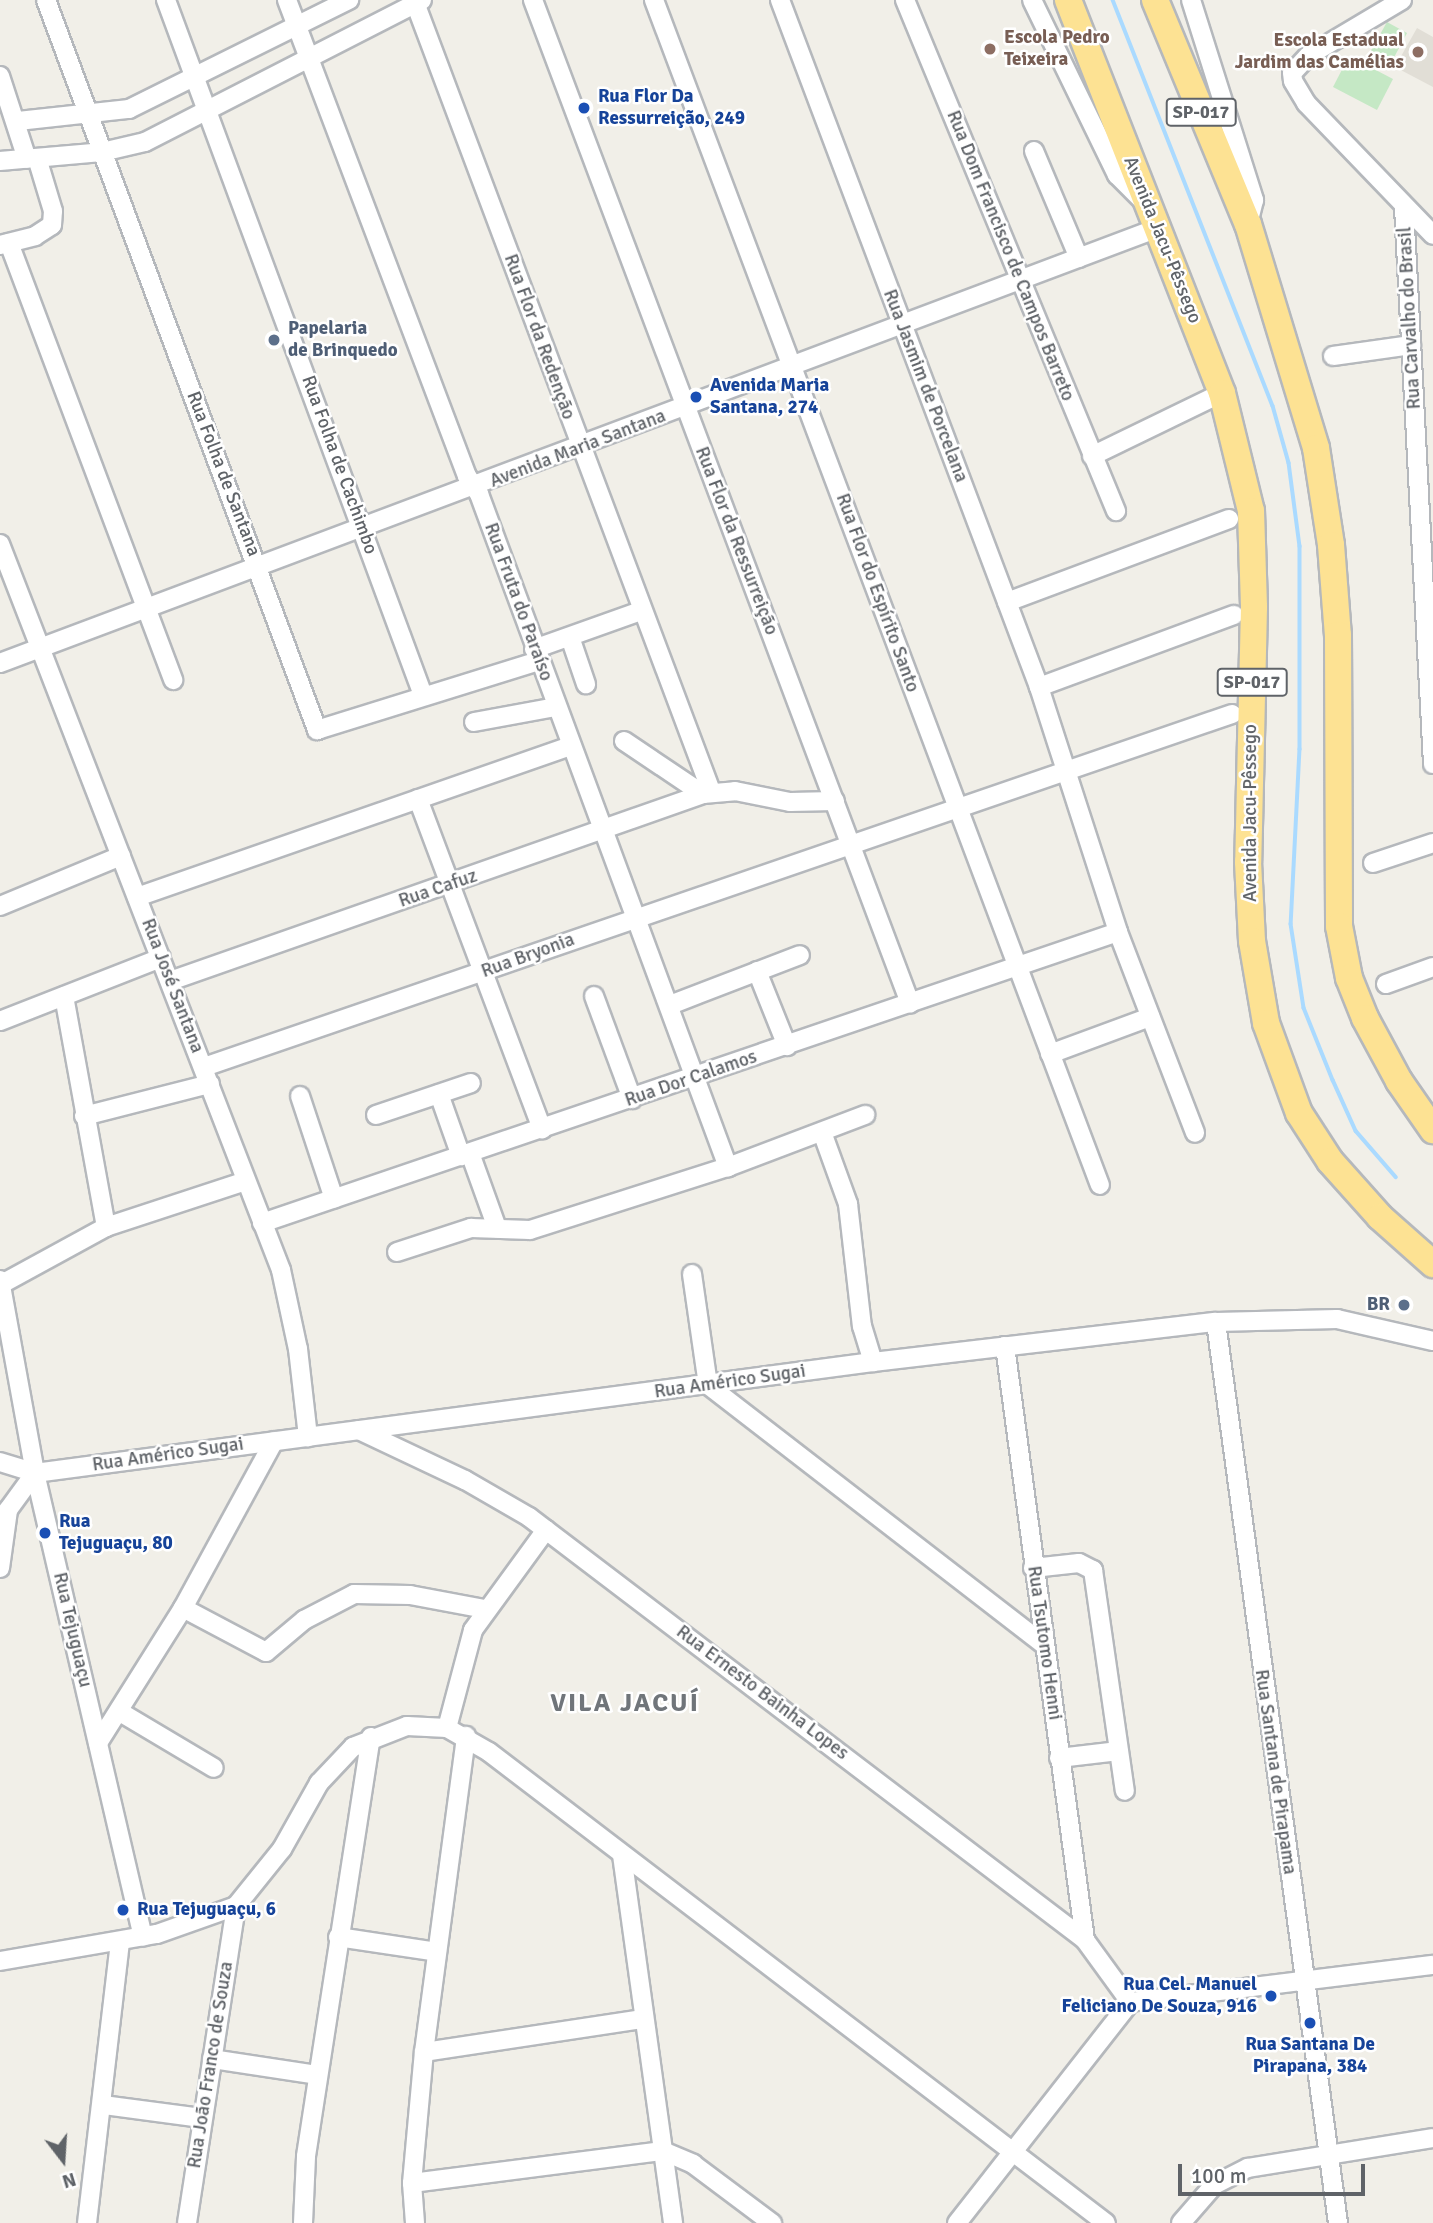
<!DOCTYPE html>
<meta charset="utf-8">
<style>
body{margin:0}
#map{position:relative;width:1433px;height:2223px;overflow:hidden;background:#f1efe8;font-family:Signika,sans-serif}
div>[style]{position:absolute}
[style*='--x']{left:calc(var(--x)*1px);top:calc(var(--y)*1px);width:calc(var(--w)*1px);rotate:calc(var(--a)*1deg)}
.education>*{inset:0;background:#e1ded6}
.green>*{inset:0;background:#c5e8c5}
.stream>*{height:3.5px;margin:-1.75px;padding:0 1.75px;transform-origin:1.75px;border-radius:1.75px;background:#aadaff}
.roads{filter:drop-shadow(2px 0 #b5b8bc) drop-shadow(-2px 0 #b5b8bc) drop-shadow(0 2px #b5b8bc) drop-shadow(0 -2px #b5b8bc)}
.minor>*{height:18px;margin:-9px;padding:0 9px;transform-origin:9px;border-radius:9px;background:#fff}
.highway>*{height:26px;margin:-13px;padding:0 13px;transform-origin:13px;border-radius:13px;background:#fde293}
.dots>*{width:19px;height:19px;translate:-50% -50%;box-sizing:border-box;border:4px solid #fff;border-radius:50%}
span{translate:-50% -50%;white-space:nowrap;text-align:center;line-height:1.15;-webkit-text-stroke:5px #fff;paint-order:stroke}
.shield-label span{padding:2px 5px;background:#fff;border:2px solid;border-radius:5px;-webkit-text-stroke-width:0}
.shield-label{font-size:18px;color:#5f6368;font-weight:700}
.education-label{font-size:19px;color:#785e54;font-weight:700}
.left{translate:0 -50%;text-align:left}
.right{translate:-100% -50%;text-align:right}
.transit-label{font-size:19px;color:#164399;font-weight:700}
.street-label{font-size:19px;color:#5f6368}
.service-label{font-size:19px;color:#4e5e75;font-weight:700}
.district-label{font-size:26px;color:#70757a;font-weight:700;letter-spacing:2px}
.north{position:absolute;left:28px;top:2125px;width:70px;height:70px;-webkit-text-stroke:5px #fff;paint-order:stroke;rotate:163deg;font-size:19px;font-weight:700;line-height:28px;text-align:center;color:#5f6368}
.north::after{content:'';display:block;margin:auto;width:24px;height:32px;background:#5f6368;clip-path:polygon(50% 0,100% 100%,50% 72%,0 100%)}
.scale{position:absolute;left:1178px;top:2164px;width:187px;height:32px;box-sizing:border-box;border:4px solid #5f6368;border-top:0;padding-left:9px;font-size:21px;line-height:24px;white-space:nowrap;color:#5f6368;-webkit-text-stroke:5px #fff;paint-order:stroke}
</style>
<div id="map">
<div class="education">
<i style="clip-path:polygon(1417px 28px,1433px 37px,1433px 87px,1395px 67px)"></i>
</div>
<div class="green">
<i style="clip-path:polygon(1387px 22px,1407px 33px,1390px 65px,1369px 54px)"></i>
<i style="clip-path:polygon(1349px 56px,1393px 79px,1377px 110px,1333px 87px)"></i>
</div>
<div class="stream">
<i style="--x:1113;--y:0;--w:436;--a:68.5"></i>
<i style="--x:1273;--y:406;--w:59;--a:74.3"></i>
<i style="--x:1289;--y:463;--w:84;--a:82.5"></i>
<i style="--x:1300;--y:546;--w:203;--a:90"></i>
<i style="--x:1300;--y:749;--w:175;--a:92.9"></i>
<i style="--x:1291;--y:924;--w:85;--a:81.2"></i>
<i style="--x:1304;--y:1008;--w:78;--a:68.1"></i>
<i style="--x:1333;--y:1080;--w:56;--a:65.7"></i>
<i style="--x:1356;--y:1131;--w:61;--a:49"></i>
</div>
<div class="roads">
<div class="minor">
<i style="--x:46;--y:0;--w:779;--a:69.63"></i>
<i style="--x:317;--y:730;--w:232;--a:-17.3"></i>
<i style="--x:166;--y:0;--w:741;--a:69.71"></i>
<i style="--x:287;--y:0;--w:509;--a:69.29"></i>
<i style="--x:467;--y:476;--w:22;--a:56"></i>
<i style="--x:479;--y:494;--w:718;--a:69.7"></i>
<i style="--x:414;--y:0;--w:845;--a:69.42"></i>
<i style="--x:533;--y:0;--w:1072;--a:69.4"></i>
<i style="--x:654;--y:0;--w:1266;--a:69.38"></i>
<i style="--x:780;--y:0;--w:734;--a:69.34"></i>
<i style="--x:1039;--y:687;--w:257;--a:72.1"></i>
<i style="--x:1118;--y:932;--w:215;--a:69"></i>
<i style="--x:905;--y:0;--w:553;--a:67.56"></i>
<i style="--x:1032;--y:0;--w:195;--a:64.1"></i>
<i style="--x:1117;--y:175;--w:41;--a:45"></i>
<i style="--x:1191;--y:0;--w:210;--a:72.5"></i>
<i style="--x:1254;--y:200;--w:25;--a:104"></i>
<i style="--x:1402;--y:0;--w:109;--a:149.2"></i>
<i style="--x:1308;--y:56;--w:23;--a:133"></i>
<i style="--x:1292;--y:73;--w:8;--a:83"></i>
<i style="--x:1293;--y:81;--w:26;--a:59"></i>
<i style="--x:1306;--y:103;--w:183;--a:46.1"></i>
<i style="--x:0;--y:76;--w:87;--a:72"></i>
<i style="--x:18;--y:121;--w:112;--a:-6.2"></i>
<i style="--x:129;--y:109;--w:246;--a:-26.4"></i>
<i style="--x:1034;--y:151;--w:116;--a:67.2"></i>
<i style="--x:0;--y:161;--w:102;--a:-5"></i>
<i style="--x:102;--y:152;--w:44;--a:-13.1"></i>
<i style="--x:145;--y:142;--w:311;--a:-27.1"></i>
<i style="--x:1404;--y:207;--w:558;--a:87.02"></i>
<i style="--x:9;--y:243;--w:467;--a:69.4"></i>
<i style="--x:0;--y:245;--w:36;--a:-14"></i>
<i style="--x:35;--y:236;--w:20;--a:-33"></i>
<i style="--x:52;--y:225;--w:14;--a:-86"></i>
<i style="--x:53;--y:211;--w:55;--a:-106.8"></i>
<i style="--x:1333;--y:356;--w:79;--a:-8"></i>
<i style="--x:1092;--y:456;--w:144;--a:-25.9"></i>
<i style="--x:0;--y:544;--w:778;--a:68.84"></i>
<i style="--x:281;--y:1270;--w:81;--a:77.9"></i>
<i style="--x:298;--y:1349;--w:89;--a:83.5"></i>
<i style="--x:1007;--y:602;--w:237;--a:-20.5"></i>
<i style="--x:570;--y:637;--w:50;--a:71.2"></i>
<i style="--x:534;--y:649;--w:114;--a:-19.6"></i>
<i style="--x:0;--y:663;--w:1234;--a:-20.59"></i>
<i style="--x:1039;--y:687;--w:208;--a:-20.3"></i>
<i style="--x:474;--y:722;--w:83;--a:-10.4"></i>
<i style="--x:624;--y:741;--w:95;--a:33.9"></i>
<i style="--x:703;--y:794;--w:32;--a:-5"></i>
<i style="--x:735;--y:791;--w:56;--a:11.3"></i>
<i style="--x:790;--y:802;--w:45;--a:-1.3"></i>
<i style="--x:418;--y:799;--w:353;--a:69.4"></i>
<i style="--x:1373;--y:863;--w:63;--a:-18.4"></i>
<i style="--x:137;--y:897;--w:459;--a:-19.2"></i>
<i style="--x:0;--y:906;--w:131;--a:-22.5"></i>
<i style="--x:757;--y:971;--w:81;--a:68.2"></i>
<i style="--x:170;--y:981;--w:565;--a:-19.33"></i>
<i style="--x:1386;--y:984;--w:50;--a:-19.9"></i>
<i style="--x:64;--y:996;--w:235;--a:79.7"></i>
<i style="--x:594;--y:996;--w:110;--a:69.7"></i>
<i style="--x:670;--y:1005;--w:139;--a:-21"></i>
<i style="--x:0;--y:1021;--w:173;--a:-21.4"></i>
<i style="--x:1050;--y:1054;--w:107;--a:-20.3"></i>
<i style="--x:204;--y:1067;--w:1087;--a:-18.95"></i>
<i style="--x:439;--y:1094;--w:66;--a:70.5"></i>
<i style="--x:300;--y:1096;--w:108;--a:71.7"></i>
<i style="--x:376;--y:1115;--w:100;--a:-18.6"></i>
<i style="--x:84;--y:1116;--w:130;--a:-14.3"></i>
<i style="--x:822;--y:1132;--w:77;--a:70.1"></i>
<i style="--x:848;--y:1204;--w:123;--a:83.5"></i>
<i style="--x:862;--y:1326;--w:38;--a:73"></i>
<i style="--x:470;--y:1153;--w:80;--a:70.2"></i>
<i style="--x:262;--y:1223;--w:904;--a:-18.78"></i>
<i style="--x:397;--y:1252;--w:78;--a:-18"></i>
<i style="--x:471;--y:1228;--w:59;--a:1.9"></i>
<i style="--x:530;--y:1230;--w:208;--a:-17.7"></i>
<i style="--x:728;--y:1167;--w:147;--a:-20.8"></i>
<i style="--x:692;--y:1274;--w:112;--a:81.8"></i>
<i style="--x:708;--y:1385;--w:423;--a:37.7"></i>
<i style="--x:0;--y:1280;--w:196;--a:79.7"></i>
<i style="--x:35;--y:1473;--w:476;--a:76.9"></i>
<i style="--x:0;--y:1285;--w:121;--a:-28.7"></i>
<i style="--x:106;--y:1227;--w:147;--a:-18.2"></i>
<i style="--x:1216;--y:1322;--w:909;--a:82.29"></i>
<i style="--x:1005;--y:1346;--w:599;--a:82.33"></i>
<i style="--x:359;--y:1430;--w:117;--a:25.3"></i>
<i style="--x:465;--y:1480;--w:74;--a:30"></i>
<i style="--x:529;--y:1517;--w:699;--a:37.26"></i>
<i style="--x:1085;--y:1940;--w:77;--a:54"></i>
<i style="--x:0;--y:1462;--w:37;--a:17"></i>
<i style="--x:35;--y:1473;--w:845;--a:-7.55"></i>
<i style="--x:873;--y:1362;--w:345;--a:-6.7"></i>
<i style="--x:1216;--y:1322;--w:121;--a:-1.4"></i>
<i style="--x:1337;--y:1319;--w:98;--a:12.9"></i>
<i style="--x:0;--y:1568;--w:59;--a:-82.1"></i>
<i style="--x:8;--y:1510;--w:46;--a:-53.9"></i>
<i style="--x:1033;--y:1568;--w:46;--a:-6.2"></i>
<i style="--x:1079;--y:1563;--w:16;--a:27"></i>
<i style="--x:1093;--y:1570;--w:223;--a:81.8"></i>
<i style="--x:183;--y:1608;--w:94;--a:27.9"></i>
<i style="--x:266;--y:1652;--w:50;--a:-40.1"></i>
<i style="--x:304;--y:1620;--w:56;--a:-27.5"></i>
<i style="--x:354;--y:1594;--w:56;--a:1"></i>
<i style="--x:410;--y:1595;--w:76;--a:10.6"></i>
<i style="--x:120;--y:1712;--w:109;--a:30.8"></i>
<i style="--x:447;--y:1728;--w:101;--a:-75.1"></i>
<i style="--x:473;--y:1630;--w:124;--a:-53.9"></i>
<i style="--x:98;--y:1743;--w:160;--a:-57.8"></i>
<i style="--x:183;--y:1608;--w:190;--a:-61.4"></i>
<i style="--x:1059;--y:1758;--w:60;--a:-6.7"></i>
<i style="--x:622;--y:1855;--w:372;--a:82.1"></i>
<i style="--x:338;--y:1937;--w:100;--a:8.6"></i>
<i style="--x:0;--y:1961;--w:159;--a:-9.8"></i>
<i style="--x:157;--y:1934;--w:84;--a:-19.5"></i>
<i style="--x:236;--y:1906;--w:73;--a:-51.1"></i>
<i style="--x:282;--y:1849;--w:76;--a:-60.7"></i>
<i style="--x:319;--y:1783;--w:50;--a:-46.6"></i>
<i style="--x:353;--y:1747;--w:58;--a:-21.3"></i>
<i style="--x:407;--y:1726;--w:40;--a:2.9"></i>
<i style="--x:447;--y:1728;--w:48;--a:29.7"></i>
<i style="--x:489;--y:1752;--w:776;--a:37.36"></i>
<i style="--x:424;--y:2052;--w:221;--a:-8.6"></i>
<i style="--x:212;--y:2059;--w:107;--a:8.6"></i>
<i style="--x:104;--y:2105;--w:99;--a:7.6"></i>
<i style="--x:412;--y:2183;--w:253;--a:-7.3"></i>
<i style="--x:663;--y:2151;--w:33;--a:23"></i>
<i style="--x:693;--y:2164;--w:99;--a:36.8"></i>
<i style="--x:87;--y:2223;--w:283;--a:-83.3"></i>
<i style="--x:187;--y:2223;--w:321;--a:-81.2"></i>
<i style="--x:303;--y:2223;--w:67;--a:-87.4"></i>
<i style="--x:306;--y:2156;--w:424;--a:-81.2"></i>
<i style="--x:415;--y:2223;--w:40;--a:-94.3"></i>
<i style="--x:412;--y:2183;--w:132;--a:-84.8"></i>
<i style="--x:424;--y:2052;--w:319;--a:-82.4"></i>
<i style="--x:957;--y:2223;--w:281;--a:-51.9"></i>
<i style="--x:1130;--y:2002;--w:305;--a:-7"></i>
<i style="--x:1181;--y:2223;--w:50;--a:-49"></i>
<i style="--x:1214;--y:2185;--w:38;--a:-27"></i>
<i style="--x:1248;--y:2168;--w:187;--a:-9.2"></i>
</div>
<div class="highway">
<i style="--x:1068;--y:0;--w:422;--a:68.6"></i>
<i style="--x:1222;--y:393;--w:122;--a:76.2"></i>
<i style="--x:1251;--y:511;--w:96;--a:88.2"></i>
<i style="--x:1254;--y:607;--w:255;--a:91.3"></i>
<i style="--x:1248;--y:862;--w:79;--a:87.1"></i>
<i style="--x:1252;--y:941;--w:83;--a:80.3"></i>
<i style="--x:1266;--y:1023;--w:96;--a:69.9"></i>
<i style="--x:1299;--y:1113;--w:57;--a:57.1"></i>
<i style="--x:1330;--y:1161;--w:75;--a:48.2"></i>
<i style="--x:1380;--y:1217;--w:71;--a:41.6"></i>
<i style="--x:1155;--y:0;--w:243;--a:67.5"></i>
<i style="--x:1248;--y:224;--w:234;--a:73.1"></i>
<i style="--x:1316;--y:448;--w:98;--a:81.2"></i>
<i style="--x:1331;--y:545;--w:90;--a:85.6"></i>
<i style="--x:1338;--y:635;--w:291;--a:89.8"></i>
<i style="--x:1339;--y:926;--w:53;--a:79.1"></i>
<i style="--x:1349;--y:978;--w:43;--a:68.2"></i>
<i style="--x:1365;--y:1018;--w:72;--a:61.6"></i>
<i style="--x:1399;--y:1081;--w:60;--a:55.2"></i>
</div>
</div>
<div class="dots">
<i style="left:990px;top:49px;background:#8d6e63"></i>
<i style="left:1418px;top:52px;background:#8d6e63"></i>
<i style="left:584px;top:108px;background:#1a4fb4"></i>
<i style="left:274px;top:340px;background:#5c6f8a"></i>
<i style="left:696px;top:397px;background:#1a4fb4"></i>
<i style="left:1404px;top:1305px;background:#5c6f8a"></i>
<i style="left:45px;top:1533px;background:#1a4fb4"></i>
<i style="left:123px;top:1910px;background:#1a4fb4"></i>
<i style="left:1271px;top:1996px;background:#1a4fb4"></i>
<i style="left:1310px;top:2023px;background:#1a4fb4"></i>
</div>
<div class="shield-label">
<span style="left:1201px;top:112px">SP-017</span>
<span style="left:1252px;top:682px">SP-017</span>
</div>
<div class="education-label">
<span class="left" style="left:1004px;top:49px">Escola Pedro<br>Teixeira</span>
<span class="right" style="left:1404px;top:52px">Escola Estadual<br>Jardim das Camélias</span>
</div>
<div class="transit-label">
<span class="left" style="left:598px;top:108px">Rua Flor Da<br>Ressurreição, 249</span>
<span class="left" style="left:710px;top:397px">Avenida Maria<br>Santana, 274</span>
<span class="left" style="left:59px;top:1533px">Rua<br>Tejuguaçu, 80</span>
<span class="left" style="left:137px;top:1910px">Rua Tejuguaçu, 6</span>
<span class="right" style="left:1257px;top:1996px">Rua Cel. Manuel<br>Feliciano De Souza, 916</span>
<span style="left:1310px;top:2056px">Rua Santana De<br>Pirapana, 384</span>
</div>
<div class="street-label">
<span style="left:1162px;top:240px;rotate:68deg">Avenida Jacu-Pêssego</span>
<span style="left:1010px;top:256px;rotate:68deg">Rua Dom Francisco de Campos Barreto</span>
<span style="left:1410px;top:318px;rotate:-93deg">Rua Carvalho do Brasil</span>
<span style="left:539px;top:337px;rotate:70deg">Rua Flor da Redenção</span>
<span style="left:925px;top:386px;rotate:69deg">Rua Jasmim de Porcelana</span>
<span style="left:578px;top:449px;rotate:-21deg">Avenida Maria Santana</span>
<span style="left:339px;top:465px;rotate:70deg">Rua Folha de Cachimbo</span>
<span style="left:223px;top:474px;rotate:69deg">Rua Folha de Santana</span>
<span style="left:736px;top:541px;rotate:69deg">Rua Flor da Ressurreição</span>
<span style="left:877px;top:593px;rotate:70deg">Rua Flor do Espírito Santo</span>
<span style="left:518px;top:602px;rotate:70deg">Rua Fruta do Paraíso</span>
<span style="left:1251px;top:813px;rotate:-90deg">Avenida Jacu-Pêssego</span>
<span style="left:438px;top:889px;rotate:-19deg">Rua Cafuz</span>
<span style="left:528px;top:956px;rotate:-20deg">Rua Bryonia</span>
<span style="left:172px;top:986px;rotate:69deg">Rua José Santana</span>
<span style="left:691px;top:1079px;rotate:-19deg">Rua Dor Calamos</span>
<span style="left:730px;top:1382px;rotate:-8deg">Rua Américo Sugai</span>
<span style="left:168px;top:1455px;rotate:-8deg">Rua Américo Sugai</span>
<span style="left:72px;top:1630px;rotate:77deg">Rua Tejuguaçu</span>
<span style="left:1044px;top:1643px;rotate:82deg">Rua Tsutomo Henni</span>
<span style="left:762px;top:1693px;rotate:37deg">Rua Ernesto Bainha Lopes</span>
<span style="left:1275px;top:1772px;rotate:82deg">Rua Santana de Pirapama</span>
<span style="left:211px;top:2065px;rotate:-81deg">Rua João Franco de Souza</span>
</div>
<div class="service-label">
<span class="left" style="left:288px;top:340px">Papelaria<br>de Brinquedo</span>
<span class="right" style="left:1390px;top:1305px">BR</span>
</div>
<div class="district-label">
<span style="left:625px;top:1704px">VILA JACUÍ</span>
</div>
<div class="north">N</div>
<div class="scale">100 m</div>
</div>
